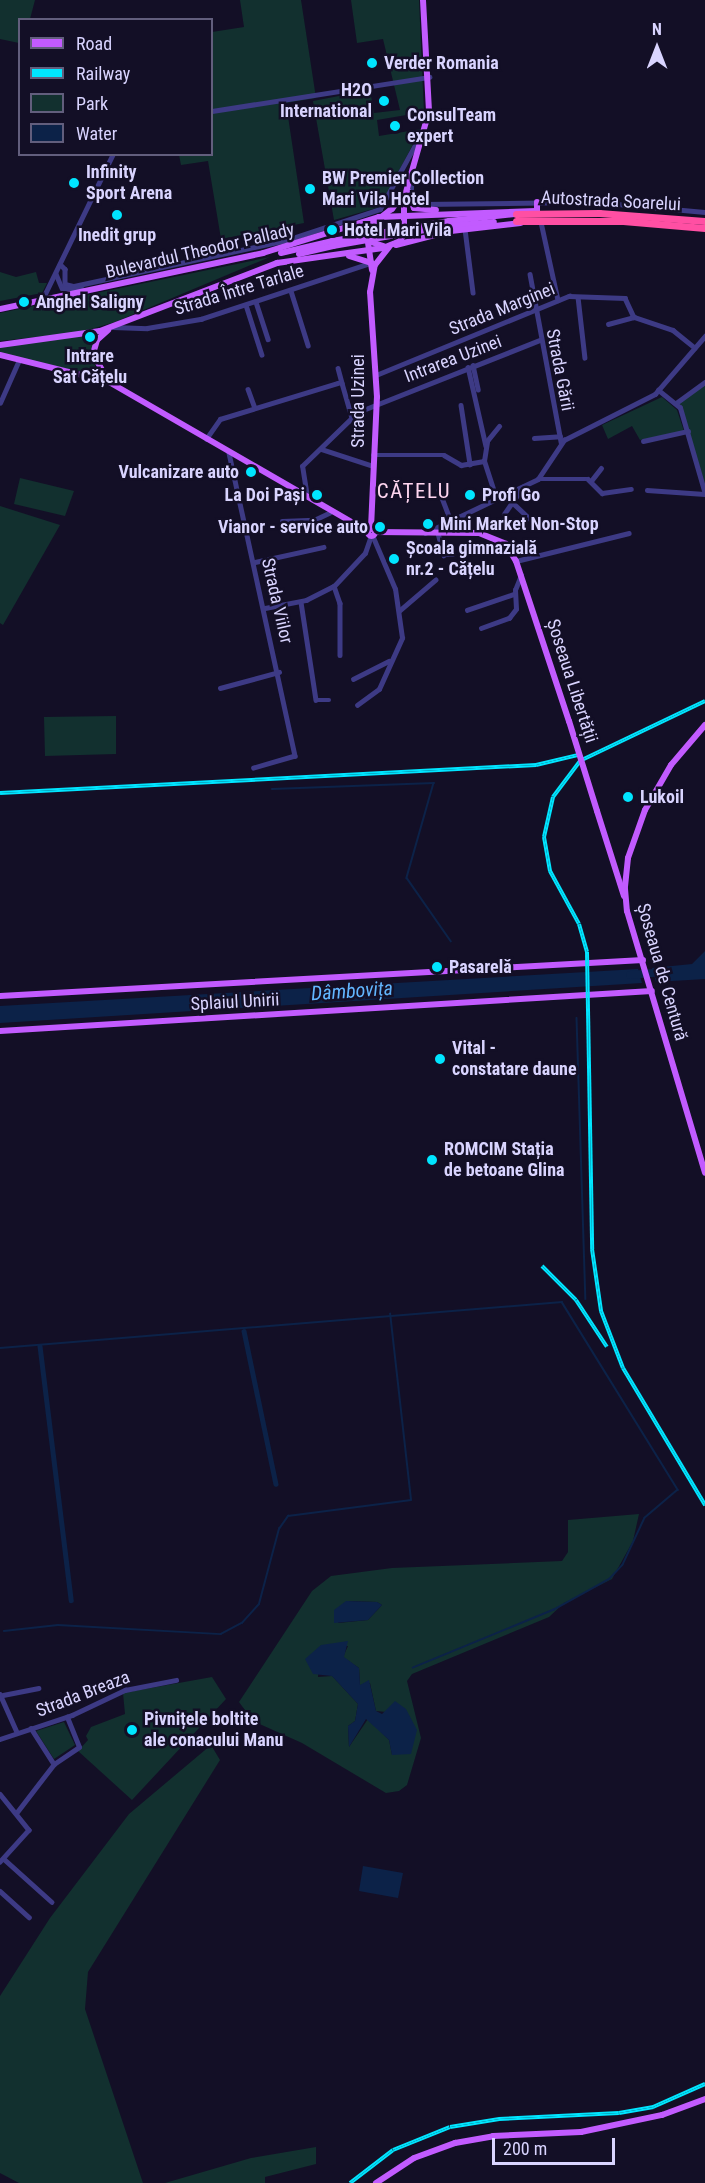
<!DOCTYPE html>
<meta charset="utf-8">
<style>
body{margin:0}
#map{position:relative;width:705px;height:2183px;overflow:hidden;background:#130f26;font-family:"Roboto Condensed",sans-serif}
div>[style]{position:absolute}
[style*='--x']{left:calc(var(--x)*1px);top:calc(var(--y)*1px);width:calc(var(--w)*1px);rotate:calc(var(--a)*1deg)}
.green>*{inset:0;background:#12302f}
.water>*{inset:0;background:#0c2248}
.stream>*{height:1.5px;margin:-0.75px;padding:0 0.75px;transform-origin:0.75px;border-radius:0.75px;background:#0c2248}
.canal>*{height:4.5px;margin:-2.25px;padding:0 2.25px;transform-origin:2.25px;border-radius:2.25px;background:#0c2248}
.river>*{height:8px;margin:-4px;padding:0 4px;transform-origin:4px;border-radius:4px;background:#0c2248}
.minor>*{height:4.5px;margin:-2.25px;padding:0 2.25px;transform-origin:2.25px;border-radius:2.25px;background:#3d3a85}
.major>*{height:6px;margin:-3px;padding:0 3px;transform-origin:3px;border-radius:3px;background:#c25bff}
.major>.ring{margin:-3px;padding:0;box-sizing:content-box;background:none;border:6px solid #c25bff;border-radius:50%}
.highway>*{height:7px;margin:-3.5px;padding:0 3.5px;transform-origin:3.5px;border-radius:3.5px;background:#ff4fa3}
.rail>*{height:4px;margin-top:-2px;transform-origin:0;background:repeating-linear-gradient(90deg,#130f26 0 4.5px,#00e5ff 0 9px);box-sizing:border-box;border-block:2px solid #00e5ff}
.major-bridge>*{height:6px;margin:-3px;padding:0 3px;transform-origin:3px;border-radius:3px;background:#c25bff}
.dots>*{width:16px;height:16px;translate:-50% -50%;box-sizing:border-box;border:3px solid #130f26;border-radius:50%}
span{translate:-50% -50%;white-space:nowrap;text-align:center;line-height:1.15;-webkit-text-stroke:5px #130f26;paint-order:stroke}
.poi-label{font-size:18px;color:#d9d4ff;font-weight:700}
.left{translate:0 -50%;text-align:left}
.right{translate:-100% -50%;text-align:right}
.street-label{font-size:18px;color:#d9d4ff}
.water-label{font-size:20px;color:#62b6ff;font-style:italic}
.quarter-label{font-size:21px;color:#ffd6f0;letter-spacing:1.5px}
.legend{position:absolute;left:18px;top:18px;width:195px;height:138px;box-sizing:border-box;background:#130f26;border:2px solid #625e7d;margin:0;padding:8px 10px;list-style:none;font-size:18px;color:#d9d4ff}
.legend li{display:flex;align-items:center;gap:12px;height:30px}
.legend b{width:30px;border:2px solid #625e7d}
.north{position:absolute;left:627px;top:18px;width:60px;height:60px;-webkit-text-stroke:4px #130f26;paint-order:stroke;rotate:0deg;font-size:16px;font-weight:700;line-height:24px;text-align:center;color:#d9d4ff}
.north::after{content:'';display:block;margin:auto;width:21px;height:27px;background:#d9d4ff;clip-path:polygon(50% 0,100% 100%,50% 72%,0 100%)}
.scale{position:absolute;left:492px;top:2138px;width:123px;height:27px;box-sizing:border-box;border:3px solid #d9d4ff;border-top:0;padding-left:8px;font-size:18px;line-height:21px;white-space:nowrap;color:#d9d4ff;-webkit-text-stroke:4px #130f26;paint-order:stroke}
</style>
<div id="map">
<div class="green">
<i style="clip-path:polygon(0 0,35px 0,30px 19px,20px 20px,19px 43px,0 39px)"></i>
<i style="clip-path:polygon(240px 0,301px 0,316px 98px,286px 103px,304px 223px,221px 239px,208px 161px,181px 165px,179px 155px,212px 154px,212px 32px,244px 27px)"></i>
<i style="clip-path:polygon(351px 0,419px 0,424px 112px,377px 120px,379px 136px,421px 129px,380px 207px,334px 220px,313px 101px,370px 90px,374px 113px,400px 110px,383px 39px,357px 43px)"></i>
<i style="clip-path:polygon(270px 257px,115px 322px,81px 332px,0 341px,0 313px)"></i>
<i style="clip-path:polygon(0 272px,16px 277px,36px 272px,39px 283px,47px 283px,42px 293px,0 301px)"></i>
<i style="clip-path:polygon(97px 334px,91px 351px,98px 376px,0 353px,0 347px)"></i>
<i style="clip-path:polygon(705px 384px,705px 484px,679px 402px)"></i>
<i style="clip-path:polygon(662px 397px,677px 410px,684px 431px,640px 440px,632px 426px,608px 439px,602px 425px)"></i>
<i style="clip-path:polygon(20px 478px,74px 491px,65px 516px,14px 504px)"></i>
<i style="clip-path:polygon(0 506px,60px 525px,3px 625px,0 623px)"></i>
<i style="clip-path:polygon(116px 716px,116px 754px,45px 756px,44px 717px)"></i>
<i style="clip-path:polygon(evenodd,639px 1514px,633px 1541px,612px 1579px,564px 1603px,549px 1617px,412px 1674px,407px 1681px,421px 1738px,407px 1785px,399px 1791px,386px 1793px,302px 1743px,253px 1721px,239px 1702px,312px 1591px,331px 1576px,392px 1568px,562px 1561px,568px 1552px,568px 1520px,639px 1514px,349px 1601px,377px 1602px,382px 1605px,368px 1620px,338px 1623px,349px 1601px,639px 1514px,321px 1645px,348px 1646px,343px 1657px,359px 1668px,360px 1685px,370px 1683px,376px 1711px,407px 1714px,409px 1719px,392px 1755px,389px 1740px,368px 1719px,349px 1747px,348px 1726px,355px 1721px,358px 1704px,332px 1676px,318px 1677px,321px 1645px)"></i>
<i style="clip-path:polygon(212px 1677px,226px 1699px,132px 1800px,78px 1751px,88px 1740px,86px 1736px,91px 1727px,125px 1714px,123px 1693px)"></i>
<i style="clip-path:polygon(64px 1722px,75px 1745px,54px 1759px,36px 1731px)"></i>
<i style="clip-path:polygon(211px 1745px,220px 1760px,88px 1972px,85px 2009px,143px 2183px,19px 2183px,0 2173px,0 1996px,50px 1918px,129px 1814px)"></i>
<i style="clip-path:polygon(316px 2147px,316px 2164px,265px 2177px,265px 2183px,165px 2183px,251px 2158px)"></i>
</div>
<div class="water">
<i style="clip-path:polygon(705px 951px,705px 979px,656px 982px,652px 968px,692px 964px)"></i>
<i style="clip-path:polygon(638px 969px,642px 983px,0 1023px,0 1006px)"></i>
<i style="clip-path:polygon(346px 1601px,377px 1602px,382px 1605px,368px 1620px,334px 1623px,334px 1610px)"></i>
<i style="clip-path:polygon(348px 1641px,344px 1657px,359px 1668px,360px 1685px,369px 1680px,376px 1711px,382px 1714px,395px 1701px,406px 1709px,417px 1730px,411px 1754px,392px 1755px,389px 1740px,366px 1719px,349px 1747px,348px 1726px,355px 1721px,358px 1704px,332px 1676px,313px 1674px,305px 1659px,321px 1645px)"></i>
<i style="clip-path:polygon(363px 1866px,403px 1873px,398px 1898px,359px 1891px)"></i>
</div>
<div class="stream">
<i style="--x:272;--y:789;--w:162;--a:-2.1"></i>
<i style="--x:434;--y:783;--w:99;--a:105.9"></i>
<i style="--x:407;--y:878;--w:77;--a:55.1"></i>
<i style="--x:577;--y:1018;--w:281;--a:88.2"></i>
<i style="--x:0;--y:1348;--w:564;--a:-4.68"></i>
<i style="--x:562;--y:1302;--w:221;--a:58.3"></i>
<i style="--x:678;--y:1490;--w:43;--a:139.7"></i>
<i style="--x:645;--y:1518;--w:52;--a:115.1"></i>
<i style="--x:623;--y:1565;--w:19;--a:133"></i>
<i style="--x:610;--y:1579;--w:64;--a:151"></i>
<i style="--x:554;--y:1610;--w:152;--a:157.6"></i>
<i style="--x:4;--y:1631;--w:54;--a:-6.3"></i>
<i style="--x:58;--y:1625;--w:163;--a:3.2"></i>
<i style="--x:221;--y:1634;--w:24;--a:-28"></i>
<i style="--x:242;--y:1623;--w:25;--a:-48"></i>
<i style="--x:259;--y:1604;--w:78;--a:-75.1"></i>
<i style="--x:279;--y:1529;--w:16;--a:-55"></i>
<i style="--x:288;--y:1516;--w:124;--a:-7.4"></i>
<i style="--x:411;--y:1500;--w:187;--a:-96.4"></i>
</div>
<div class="canal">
<i style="--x:244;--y:1331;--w:156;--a:78.2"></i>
<i style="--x:40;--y:1346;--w:256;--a:83"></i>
</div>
<div class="river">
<i style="--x:630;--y:975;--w:33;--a:-5"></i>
</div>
<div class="minor">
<i style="--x:173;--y:20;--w:10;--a:0"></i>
<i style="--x:212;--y:111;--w:220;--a:-8.9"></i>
<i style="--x:412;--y:181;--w:15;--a:94"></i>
<i style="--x:411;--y:196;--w:13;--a:39"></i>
<i style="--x:421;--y:204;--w:175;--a:-0.7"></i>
<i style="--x:596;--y:202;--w:109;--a:5.2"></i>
<i style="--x:541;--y:222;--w:80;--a:77.7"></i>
<i style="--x:465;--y:229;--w:64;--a:82.8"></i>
<i style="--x:60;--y:264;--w:7;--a:45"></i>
<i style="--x:65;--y:269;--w:15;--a:90"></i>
<i style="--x:65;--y:284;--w:9;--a:13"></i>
<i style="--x:74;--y:286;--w:218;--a:-12.2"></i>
<i style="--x:287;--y:240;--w:98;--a:-18.4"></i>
<i style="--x:380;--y:209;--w:83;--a:-61.3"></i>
<i style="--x:56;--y:274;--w:15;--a:67"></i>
<i style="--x:62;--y:288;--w:20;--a:3"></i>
<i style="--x:530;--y:274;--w:171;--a:79.5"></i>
<i style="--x:291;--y:291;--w:57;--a:72.5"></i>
<i style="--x:578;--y:297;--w:61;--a:83.5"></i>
<i style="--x:42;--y:300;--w:162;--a:-64.1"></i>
<i style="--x:256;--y:302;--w:39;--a:72"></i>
<i style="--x:246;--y:305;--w:52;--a:72.3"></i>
<i style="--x:608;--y:324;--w:27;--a:-15"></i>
<i style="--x:113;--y:327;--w:34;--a:2"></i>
<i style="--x:147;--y:328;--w:55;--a:-9.5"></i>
<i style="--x:201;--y:319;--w:178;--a:-18.3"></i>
<i style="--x:473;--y:365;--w:25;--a:78"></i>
<i style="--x:468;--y:367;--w:81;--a:77.2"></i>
<i style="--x:338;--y:368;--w:16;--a:75"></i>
<i style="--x:376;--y:375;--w:209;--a:-22.3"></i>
<i style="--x:569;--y:296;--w:56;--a:2"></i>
<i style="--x:625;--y:298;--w:21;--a:65"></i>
<i style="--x:634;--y:317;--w:41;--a:18.4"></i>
<i style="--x:673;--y:330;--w:28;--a:39"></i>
<i style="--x:248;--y:389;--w:20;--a:70"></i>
<i style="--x:0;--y:403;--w:47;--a:-66.2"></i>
<i style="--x:676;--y:403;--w:36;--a:-36"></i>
<i style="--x:461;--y:405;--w:60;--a:81.3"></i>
<i style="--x:534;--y:438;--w:26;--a:-4"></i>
<i style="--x:206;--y:439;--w:24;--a:-55"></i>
<i style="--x:220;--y:419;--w:123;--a:-17"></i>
<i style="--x:338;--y:383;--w:4;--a:0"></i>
<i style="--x:342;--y:383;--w:35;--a:74"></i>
<i style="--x:643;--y:441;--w:46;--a:-12.5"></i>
<i style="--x:321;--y:449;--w:55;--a:18.1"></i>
<i style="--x:229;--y:453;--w:310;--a:77.7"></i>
<i style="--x:295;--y:756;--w:43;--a:163.7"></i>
<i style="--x:373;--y:455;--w:71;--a:0"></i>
<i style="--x:444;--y:455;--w:20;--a:30"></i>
<i style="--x:461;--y:465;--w:23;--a:-10"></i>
<i style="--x:538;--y:479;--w:50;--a:0"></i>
<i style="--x:588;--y:479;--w:20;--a:45"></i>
<i style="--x:602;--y:493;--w:29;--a:-8"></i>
<i style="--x:591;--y:481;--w:16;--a:-52"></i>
<i style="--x:439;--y:490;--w:30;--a:69"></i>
<i style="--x:647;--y:490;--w:58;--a:3.9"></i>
<i style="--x:705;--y:494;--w:90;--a:-106.2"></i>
<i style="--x:680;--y:408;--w:28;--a:-141"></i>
<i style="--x:307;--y:497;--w:31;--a:-99"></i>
<i style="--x:302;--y:466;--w:78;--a:-44"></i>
<i style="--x:358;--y:412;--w:196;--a:-21.6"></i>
<i style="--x:496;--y:498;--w:39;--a:-108"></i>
<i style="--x:484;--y:461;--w:20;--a:-81"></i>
<i style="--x:487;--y:441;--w:19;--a:-51"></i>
<i style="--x:513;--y:503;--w:23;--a:43"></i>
<i style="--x:504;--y:514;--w:33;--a:-55"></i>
<i style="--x:282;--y:521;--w:32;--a:-2"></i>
<i style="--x:314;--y:520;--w:17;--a:-25"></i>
<i style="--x:425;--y:533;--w:125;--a:-25.5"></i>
<i style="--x:538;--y:479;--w:47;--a:-56.3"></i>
<i style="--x:564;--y:440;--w:102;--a:-26.8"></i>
<i style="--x:655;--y:394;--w:77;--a:-49.2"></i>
<i style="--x:438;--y:533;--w:23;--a:75"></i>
<i style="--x:444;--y:555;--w:9;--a:0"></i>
<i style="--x:516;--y:561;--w:116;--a:-13.9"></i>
<i style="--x:255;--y:562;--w:70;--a:-12.4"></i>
<i style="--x:334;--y:586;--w:18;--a:71"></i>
<i style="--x:340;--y:603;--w:52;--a:90"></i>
<i style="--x:301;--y:602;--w:99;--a:81.3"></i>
<i style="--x:316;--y:700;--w:13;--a:0"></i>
<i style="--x:265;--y:608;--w:42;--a:-11"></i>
<i style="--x:306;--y:600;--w:31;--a:-27"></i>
<i style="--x:334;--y:586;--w:45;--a:-46.8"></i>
<i style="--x:365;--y:553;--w:18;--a:-71"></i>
<i style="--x:467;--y:610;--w:50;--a:-18.8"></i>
<i style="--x:399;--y:611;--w:48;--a:-40.7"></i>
<i style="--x:481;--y:628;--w:30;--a:-20"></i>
<i style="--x:509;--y:618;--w:11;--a:-52"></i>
<i style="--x:516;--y:609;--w:19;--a:-93"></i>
<i style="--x:515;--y:590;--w:16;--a:-68"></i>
<i style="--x:353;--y:679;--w:40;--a:-26.6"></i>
<i style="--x:220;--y:688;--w:61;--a:-15.2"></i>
<i style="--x:357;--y:705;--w:27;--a:-36"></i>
<i style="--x:379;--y:689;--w:56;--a:-65.7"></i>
<i style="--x:402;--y:638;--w:49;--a:-98.1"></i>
<i style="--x:395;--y:589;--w:59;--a:-113.1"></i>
<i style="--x:0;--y:1694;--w:42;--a:65.9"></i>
<i style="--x:3;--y:1695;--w:36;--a:-11"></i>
<i style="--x:31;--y:1728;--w:43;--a:57.4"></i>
<i style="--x:0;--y:1739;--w:76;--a:-18.4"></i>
<i style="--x:72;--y:1715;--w:59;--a:-25.3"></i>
<i style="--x:125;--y:1690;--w:52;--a:-11.1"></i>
<i style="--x:0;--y:1794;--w:46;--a:51.1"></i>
<i style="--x:29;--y:1830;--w:43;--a:132.2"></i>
<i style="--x:17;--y:1812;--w:61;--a:-52.4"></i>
<i style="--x:54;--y:1764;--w:30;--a:-34"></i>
<i style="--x:79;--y:1747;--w:32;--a:-112"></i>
<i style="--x:4;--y:1859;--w:64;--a:41.9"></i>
<i style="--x:0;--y:1891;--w:39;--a:42"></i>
</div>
<div class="major">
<i style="--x:408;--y:191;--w:18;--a:71"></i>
<i style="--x:414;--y:208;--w:22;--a:5"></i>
<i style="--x:537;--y:211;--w:9;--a:-90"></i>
<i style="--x:449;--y:221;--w:66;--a:-6.1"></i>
<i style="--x:449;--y:226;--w:45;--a:-5.1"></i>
<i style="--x:366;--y:231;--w:12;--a:66"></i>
<i style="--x:371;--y:242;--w:13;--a:18"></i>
<i style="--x:396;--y:245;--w:57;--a:-14.3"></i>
<i style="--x:451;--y:231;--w:70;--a:-6.5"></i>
<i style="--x:281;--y:253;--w:52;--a:-13.2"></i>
<i style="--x:299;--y:254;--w:35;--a:-13"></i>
<i style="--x:349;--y:256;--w:24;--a:17"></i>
<i style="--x:372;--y:270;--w:41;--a:-98.3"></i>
<i style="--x:366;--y:229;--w:33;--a:-38"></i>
<i style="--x:392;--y:209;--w:19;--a:-55"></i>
<i style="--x:0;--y:309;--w:269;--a:-12"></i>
<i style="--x:263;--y:253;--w:121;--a:-17.2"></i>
<i style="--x:379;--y:217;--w:157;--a:-2.2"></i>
<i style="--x:0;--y:345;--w:101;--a:-8"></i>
<i style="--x:100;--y:331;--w:190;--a:-21"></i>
<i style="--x:277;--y:263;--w:107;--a:-8.1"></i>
<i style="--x:383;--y:248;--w:18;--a:-22"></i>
<i style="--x:400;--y:241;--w:8;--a:-60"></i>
<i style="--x:404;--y:234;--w:35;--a:-90"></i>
<i style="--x:404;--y:199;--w:91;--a:-74.1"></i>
<i style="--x:429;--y:111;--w:111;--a:-93.1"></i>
<i style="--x:0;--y:355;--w:112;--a:13.9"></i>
<i style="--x:109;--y:382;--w:298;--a:30"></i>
<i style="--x:107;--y:379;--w:29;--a:-119"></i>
<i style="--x:93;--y:354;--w:15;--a:-74"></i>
<i style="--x:97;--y:340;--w:15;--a:-42"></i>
<i style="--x:371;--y:528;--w:131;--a:-87.4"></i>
<i style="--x:377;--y:397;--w:105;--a:-93.8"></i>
<i style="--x:370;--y:292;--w:27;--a:-80"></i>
<i style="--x:375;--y:265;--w:23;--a:-52"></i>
<i class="ring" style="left:367.5px;top:528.5px;width:1px;height:1px"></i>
<i style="--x:375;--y:532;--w:104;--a:0.6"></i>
<i style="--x:479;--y:533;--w:29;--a:22"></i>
<i style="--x:506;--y:544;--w:20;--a:60"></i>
<i style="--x:516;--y:561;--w:169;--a:71.7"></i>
<i style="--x:705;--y:725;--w:52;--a:130.4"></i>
<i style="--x:671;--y:765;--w:52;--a:120"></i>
<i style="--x:645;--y:810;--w:51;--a:109.5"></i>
<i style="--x:628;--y:858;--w:31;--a:96"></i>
<i style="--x:625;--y:889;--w:22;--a:85"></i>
<i style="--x:627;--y:911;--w:273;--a:73.4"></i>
<i style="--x:597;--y:811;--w:89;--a:72.4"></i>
<i style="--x:0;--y:996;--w:644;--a:-3.2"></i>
<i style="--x:0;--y:1031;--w:653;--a:-3.51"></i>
<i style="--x:376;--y:2183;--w:45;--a:-33.3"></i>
<i style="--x:414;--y:2158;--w:44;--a:-20.1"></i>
<i style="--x:455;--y:2143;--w:39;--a:-10"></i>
<i style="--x:493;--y:2136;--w:88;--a:-2.6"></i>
<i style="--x:581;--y:2132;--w:83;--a:-11.9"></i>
<i style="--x:662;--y:2115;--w:46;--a:-20.4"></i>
</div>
<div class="highway">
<i style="--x:516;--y:214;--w:83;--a:-0.7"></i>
<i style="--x:599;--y:213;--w:106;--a:4.3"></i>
<i style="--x:516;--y:221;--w:107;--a:0"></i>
<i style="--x:623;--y:221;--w:82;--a:4.9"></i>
</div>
<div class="rail">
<i style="--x:705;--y:701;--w:139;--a:154.4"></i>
<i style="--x:580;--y:761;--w:45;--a:126.9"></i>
<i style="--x:553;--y:797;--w:41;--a:102.7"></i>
<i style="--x:544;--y:837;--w:35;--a:80"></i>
<i style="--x:550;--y:871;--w:60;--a:61.3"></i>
<i style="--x:579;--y:924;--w:29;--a:74"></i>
<i style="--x:587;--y:952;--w:297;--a:89"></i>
<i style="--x:592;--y:1249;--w:63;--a:81.7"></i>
<i style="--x:601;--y:1311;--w:61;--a:68.9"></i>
<i style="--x:623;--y:1368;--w:160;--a:59.1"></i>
<i style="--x:0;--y:793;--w:537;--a:-2.99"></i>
<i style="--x:536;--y:765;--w:47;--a:-13.4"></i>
<i style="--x:542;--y:1266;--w:48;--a:45"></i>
<i style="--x:576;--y:1300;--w:56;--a:56.6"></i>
<i style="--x:350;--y:2183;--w:54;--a:-37.5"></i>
<i style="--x:393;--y:2150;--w:61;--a:-22"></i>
<i style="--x:450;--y:2127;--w:50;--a:-9.3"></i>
<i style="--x:499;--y:2119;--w:120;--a:-2.9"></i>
<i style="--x:619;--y:2113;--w:35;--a:-10"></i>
<i style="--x:653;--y:2107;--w:57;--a:-23.9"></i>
</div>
<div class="major-bridge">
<i style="--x:332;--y:241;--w:119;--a:-9.7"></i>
<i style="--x:333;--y:246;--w:118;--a:-9.8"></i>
<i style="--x:569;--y:721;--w:94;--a:72.7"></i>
</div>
<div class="dots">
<i style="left:372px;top:63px;background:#00e5ff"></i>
<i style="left:384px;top:101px;background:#00e5ff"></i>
<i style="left:395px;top:126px;background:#00e5ff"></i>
<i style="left:74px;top:183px;background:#00e5ff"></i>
<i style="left:310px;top:189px;background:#00e5ff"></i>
<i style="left:117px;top:215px;background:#00e5ff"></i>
<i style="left:332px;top:230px;background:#00e5ff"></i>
<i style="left:24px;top:302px;background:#00e5ff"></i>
<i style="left:90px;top:337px;background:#00e5ff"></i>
<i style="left:251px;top:472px;background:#00e5ff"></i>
<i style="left:317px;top:495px;background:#00e5ff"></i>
<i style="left:470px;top:495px;background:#00e5ff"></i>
<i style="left:428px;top:524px;background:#00e5ff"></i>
<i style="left:380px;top:527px;background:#00e5ff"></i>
<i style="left:394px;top:559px;background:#00e5ff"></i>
<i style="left:628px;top:797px;background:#00e5ff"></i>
<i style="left:437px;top:967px;background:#00e5ff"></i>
<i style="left:440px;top:1059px;background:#00e5ff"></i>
<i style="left:432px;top:1160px;background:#00e5ff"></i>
<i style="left:132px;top:1730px;background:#00e5ff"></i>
</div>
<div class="poi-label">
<span class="left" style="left:384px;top:63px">Verder Romania</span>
<span class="right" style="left:372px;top:101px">H2O<br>International</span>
<span class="left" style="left:407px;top:126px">ConsulTeam<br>expert</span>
<span class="left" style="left:86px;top:183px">Infinity<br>Sport Arena</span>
<span class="left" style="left:322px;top:189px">BW Premier Collection<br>Mari Vila Hotel</span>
<span class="left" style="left:344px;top:230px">Hotel Mari Vila</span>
<span style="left:117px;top:235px">Inedit grup</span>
<span class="left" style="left:36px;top:302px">Anghel Saligny</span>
<span style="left:90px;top:367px">Intrare<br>Sat Cățelu</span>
<span class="right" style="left:239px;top:472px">Vulcanizare auto</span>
<span class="right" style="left:305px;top:495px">La Doi Pași</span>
<span class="left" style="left:482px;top:495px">Profi Go</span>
<span class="left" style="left:440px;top:524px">Mini Market Non-Stop</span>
<span class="right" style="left:368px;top:527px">Vianor - service auto</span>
<span class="left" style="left:406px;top:559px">Școala gimnazială<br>nr.2 - Cățelu</span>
<span class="left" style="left:640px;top:797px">Lukoil</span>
<span class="left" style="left:449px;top:967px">Pasarelă</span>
<span class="left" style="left:452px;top:1059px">Vital -<br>constatare daune</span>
<span class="left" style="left:444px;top:1160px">ROMCIM Stația<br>de betoane Glina</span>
<span class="left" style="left:144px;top:1730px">Pivnițele boltite<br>ale conacului Manu</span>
</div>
<div class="street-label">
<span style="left:611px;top:201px;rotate:3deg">Autostrada Soarelui</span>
<span style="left:200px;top:251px;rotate:-13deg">Bulevardul Theodor Pallady</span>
<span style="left:239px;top:290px;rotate:-17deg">Strada Între Tarlale</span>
<span style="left:502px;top:309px;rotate:-22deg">Strada Marginei</span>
<span style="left:453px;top:359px;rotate:-21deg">Intrarea Uzinei</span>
<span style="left:560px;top:370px;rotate:79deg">Strada Gării</span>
<span style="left:358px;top:401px;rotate:-90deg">Strada Uzinei</span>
<span style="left:277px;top:601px;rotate:77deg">Strada Viilor</span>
<span style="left:572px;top:681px;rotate:72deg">Șoseaua Libertății</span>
<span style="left:662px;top:972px;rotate:74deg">Șoseaua de Centură</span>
<span style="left:235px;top:1002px;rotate:-3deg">Splaiul Unirii</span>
<span style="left:83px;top:1694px;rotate:-21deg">Strada Breaza</span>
</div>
<div class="water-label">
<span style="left:352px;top:991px;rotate:-4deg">Dâmbovița</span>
</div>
<div class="quarter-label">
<span style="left:414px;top:491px">CĂȚELU</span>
</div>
<ul class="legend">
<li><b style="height:8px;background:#c25bff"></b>Road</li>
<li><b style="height:8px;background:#00e5ff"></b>Railway</li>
<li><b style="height:16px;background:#12302f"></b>Park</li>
<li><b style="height:16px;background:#0c2248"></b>Water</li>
</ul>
<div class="north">N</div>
<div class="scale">200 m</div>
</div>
